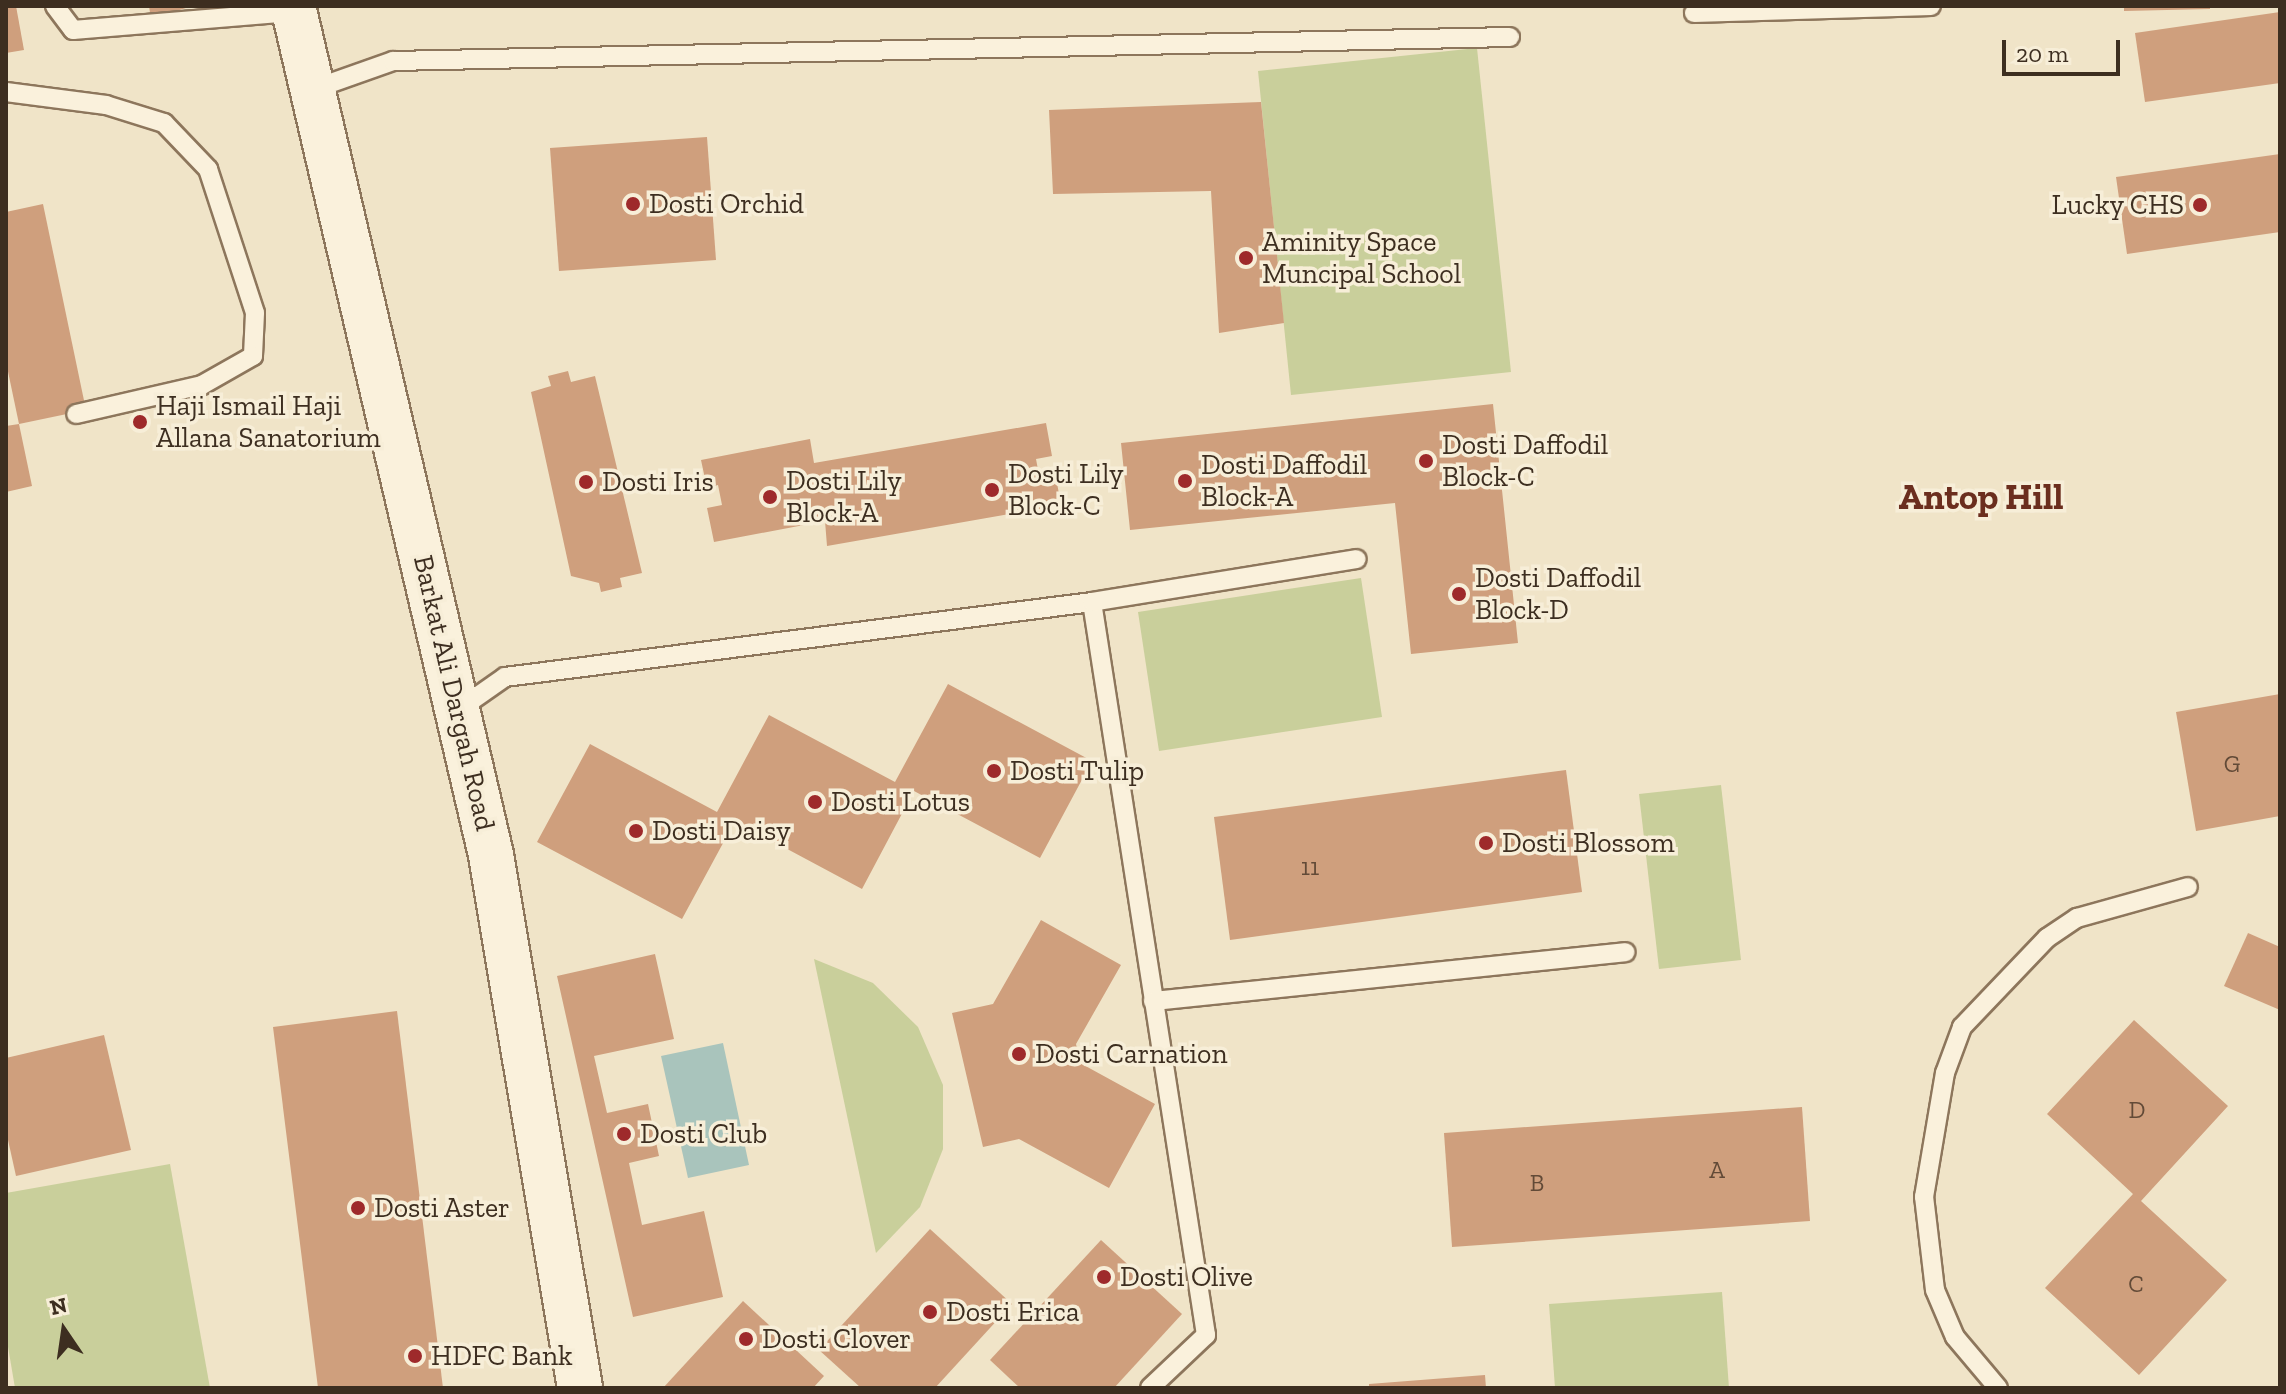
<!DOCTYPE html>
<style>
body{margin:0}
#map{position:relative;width:2286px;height:1394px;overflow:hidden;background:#f0e4c8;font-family:"Zilla Slab",serif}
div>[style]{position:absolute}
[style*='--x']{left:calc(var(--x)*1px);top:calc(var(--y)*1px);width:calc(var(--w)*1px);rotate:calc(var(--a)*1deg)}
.green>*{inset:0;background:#c9cf9b}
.water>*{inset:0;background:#a9c4bc}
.building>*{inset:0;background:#cf9f7d}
.roads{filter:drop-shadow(2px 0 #8d765c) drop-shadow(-2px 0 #8d765c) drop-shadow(0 2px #8d765c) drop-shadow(0 -2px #8d765c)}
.service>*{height:18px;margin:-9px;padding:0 9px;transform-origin:9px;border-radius:9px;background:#faf1dc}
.secondary>*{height:44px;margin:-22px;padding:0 22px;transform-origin:22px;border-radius:22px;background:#faf1dc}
.dots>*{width:22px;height:22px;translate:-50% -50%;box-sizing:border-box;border:4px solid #f7eed8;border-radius:50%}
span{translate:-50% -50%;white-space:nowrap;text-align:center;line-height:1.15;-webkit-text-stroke:7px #f7eed8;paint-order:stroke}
.number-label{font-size:24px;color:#624a37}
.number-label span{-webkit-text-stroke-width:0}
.poi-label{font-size:28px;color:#3d2e20}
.left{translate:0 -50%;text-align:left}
.right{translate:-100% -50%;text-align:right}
.street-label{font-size:28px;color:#3d2e20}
.district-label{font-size:36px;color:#6b2e1e;font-weight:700}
.frame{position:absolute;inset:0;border:8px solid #3d2e20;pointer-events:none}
.north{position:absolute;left:24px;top:1290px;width:80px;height:80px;-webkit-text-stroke:6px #f7eed8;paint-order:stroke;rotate:347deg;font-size:22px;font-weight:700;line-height:32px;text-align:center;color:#3d2e20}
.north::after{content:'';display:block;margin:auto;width:28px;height:36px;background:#3d2e20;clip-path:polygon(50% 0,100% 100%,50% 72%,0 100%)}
.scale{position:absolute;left:2002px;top:40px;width:118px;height:36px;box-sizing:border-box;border:4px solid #3d2e20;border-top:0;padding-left:10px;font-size:24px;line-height:28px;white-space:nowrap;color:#3d2e20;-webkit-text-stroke:6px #f7eed8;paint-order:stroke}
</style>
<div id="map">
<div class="green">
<i style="clip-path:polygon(1477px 48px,1511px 372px,1291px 395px,1258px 71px)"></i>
<i style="clip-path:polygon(1361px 578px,1382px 717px,1159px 751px,1138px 612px)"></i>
<i style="clip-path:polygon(1721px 785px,1741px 960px,1659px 969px,1639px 794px)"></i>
<i style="clip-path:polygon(814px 959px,873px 983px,918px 1027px,943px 1085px,943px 1149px,920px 1207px,876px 1253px)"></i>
<i style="clip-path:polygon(170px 1164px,210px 1388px,15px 1388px,6px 1335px,6px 1193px)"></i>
<i style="clip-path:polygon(1722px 1292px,1729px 1388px,1555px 1388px,1549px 1304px)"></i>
</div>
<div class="water">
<i style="clip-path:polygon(723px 1043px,749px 1165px,688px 1178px,661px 1056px)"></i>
</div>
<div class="building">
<i style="clip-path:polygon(6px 6px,16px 6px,24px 50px,6px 53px)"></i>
<i style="clip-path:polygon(149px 6px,189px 6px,189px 7px,151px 19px)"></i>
<i style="clip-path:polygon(2124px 6px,2210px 6px,2210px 9px,2124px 11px)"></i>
<i style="clip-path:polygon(2280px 12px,2280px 83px,2145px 102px,2135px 33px)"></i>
<i style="clip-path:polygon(1261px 102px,1284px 323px,1219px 333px,1211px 191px,1053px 194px,1049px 110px)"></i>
<i style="clip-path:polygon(707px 137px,716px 260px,559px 271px,550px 148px)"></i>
<i style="clip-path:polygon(2280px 154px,2280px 232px,2127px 254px,2116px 177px)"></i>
<i style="clip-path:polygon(43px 204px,86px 410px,19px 424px,6px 362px,6px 212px)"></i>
<i style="clip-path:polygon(568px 371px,571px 382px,595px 376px,642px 573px,620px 578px,622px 587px,601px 592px,599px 583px,571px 576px,531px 392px,551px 386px,548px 376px)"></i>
<i style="clip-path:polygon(1493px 404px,1518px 643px,1411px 654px,1395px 503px,1130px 530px,1121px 443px)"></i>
<i style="clip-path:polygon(1046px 423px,1052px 456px,1036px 459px,1039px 475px,1055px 472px,1061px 505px,827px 546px,825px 521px,714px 542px,707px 508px,722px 505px,718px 485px,707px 488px,701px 460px,810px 439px,814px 463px)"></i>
<i style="clip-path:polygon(19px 424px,32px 486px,6px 492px,6px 426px)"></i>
<i style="clip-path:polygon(948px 684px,1092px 761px,1040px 858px,914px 791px,862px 889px,735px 821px,682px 919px,537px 842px,590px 744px,717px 812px,769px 715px,895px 782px)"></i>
<i style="clip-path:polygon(2280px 694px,2280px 816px,2196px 831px,2176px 712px)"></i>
<i style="clip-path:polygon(1566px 770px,1582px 892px,1230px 940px,1214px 817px)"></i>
<i style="clip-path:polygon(1041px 920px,1121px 965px,1076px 1044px,1080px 1063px,1155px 1104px,1109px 1188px,1019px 1139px,983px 1147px,952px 1013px,993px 1004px)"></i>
<i style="clip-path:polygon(2248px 933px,2280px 947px,2280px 1010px,2224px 986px)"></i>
<i style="clip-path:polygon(655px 954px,674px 1039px,594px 1056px,607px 1113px,648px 1104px,659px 1156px,629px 1163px,642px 1225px,704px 1211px,723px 1297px,633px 1317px,557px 976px)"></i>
<i style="clip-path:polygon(397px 1011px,443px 1388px,318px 1388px,273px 1027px)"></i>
<i style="clip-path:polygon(2134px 1020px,2228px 1106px,2141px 1201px,2227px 1280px,2139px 1375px,2045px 1288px,2133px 1194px,2047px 1114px)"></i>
<i style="clip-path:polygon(104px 1035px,131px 1150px,16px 1176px,6px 1131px,6px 1058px)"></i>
<i style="clip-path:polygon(1802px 1107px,1810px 1221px,1452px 1247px,1444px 1133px)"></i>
<i style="clip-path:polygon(930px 1229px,1012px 1304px,935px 1388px,861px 1388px,819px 1350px)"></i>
<i style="clip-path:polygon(1101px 1240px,1182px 1314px,1114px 1388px,1020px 1388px,990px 1360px)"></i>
<i style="clip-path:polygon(743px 1301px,824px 1376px,813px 1388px,663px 1388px)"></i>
<i style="clip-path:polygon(1485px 1375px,1486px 1388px,1369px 1388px,1369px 1384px)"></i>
</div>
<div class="roads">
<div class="service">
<i style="--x:55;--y:6;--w:30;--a:53"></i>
<i style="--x:73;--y:30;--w:222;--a:-4.7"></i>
<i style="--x:1694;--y:13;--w:237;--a:-1.7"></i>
<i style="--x:314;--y:89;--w:84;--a:-19.5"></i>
<i style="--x:393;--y:61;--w:1117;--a:-1.23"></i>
<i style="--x:6;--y:92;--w:101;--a:7.4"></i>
<i style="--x:106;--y:105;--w:61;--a:17.2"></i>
<i style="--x:164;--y:123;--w:64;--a:46.3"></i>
<i style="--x:208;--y:169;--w:151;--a:71.9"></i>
<i style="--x:255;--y:313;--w:43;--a:92.7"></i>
<i style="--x:253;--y:356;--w:59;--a:150.4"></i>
<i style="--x:202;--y:385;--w:129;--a:167"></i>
<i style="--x:1092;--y:602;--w:742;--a:81.16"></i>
<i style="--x:1206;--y:1335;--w:77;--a:136.6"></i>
<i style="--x:458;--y:710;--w:57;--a:-35.1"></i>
<i style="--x:505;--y:677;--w:592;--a:-7.28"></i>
<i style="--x:1092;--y:602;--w:268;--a:-9.2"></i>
<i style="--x:1153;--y:1001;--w:475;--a:-5.9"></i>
<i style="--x:1998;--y:1388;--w:67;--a:-130.1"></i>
<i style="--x:1955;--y:1337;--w:51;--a:-113.1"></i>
<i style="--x:1935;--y:1290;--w:94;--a:-96.7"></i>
<i style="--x:1924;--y:1197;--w:126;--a:-80.4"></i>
<i style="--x:1945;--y:1073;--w:49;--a:-69.7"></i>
<i style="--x:1962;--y:1027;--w:123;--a:-46.3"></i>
<i style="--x:2047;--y:938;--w:36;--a:-34"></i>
<i style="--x:2077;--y:918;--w:115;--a:-15.6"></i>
</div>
<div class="secondary">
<i style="--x:293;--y:6;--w:872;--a:76.87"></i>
<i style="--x:491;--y:855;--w:540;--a:80.52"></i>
</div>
</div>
<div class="dots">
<i style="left:633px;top:204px;background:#9e2a2b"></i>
<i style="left:2200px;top:205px;background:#9e2a2b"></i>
<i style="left:1246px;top:258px;background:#9e2a2b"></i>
<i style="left:140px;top:422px;background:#9e2a2b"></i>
<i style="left:1426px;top:461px;background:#9e2a2b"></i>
<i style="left:1185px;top:481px;background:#9e2a2b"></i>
<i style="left:586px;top:482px;background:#9e2a2b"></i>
<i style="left:992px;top:490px;background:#9e2a2b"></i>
<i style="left:770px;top:497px;background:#9e2a2b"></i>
<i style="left:1459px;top:594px;background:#9e2a2b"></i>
<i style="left:994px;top:771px;background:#9e2a2b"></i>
<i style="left:815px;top:802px;background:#9e2a2b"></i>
<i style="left:636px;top:831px;background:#9e2a2b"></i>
<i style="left:1486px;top:843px;background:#9e2a2b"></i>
<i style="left:1019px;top:1054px;background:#9e2a2b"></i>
<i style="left:624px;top:1134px;background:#9e2a2b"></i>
<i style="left:358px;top:1208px;background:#9e2a2b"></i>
<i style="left:1104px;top:1277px;background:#9e2a2b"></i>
<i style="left:930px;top:1312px;background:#9e2a2b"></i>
<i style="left:746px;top:1339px;background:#9e2a2b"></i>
<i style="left:415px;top:1356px;background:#9e2a2b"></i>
</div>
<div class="number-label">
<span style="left:2232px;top:764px">G</span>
<span style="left:1310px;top:867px">11</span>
<span style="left:2137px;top:1110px">D</span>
<span style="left:1717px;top:1170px">A</span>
<span style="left:1537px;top:1183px">B</span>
<span style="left:2136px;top:1284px">C</span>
</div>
<div class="poi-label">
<span class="left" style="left:649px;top:204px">Dosti Orchid</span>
<span class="right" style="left:2184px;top:205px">Lucky CHS</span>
<span class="left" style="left:1262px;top:258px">Aminity Space<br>Muncipal School</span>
<span class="left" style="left:156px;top:422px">Haji Ismail Haji<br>Allana Sanatorium</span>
<span class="left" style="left:1442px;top:461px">Dosti Daffodil<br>Block-C</span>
<span class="left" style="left:1201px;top:481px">Dosti Daffodil<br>Block-A</span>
<span class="left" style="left:1008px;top:490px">Dosti Lily<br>Block-C</span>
<span class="left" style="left:786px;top:497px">Dosti Lily<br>Block-A</span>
<span class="left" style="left:602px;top:482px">Dosti Iris</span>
<span class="left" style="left:1475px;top:594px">Dosti Daffodil<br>Block-D</span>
<span class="left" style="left:1010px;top:771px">Dosti Tulip</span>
<span class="left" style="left:831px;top:802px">Dosti Lotus</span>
<span class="left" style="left:652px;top:831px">Dosti Daisy</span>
<span class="left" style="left:1502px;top:843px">Dosti Blossom</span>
<span class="left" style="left:1035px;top:1054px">Dosti Carnation</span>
<span class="left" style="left:640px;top:1134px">Dosti Club</span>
<span class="left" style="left:374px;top:1208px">Dosti Aster</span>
<span class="left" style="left:1120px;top:1277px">Dosti Olive</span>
<span class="left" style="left:946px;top:1312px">Dosti Erica</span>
<span class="left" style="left:762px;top:1339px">Dosti Clover</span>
<span class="left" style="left:431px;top:1356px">HDFC Bank</span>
</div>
<div class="street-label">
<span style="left:454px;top:693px;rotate:77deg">Barkat Ali Dargah Road</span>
</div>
<div class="district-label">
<span style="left:1981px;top:497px">Antop Hill</span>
</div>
<div class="frame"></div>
<div class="north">N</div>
<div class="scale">20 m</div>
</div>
